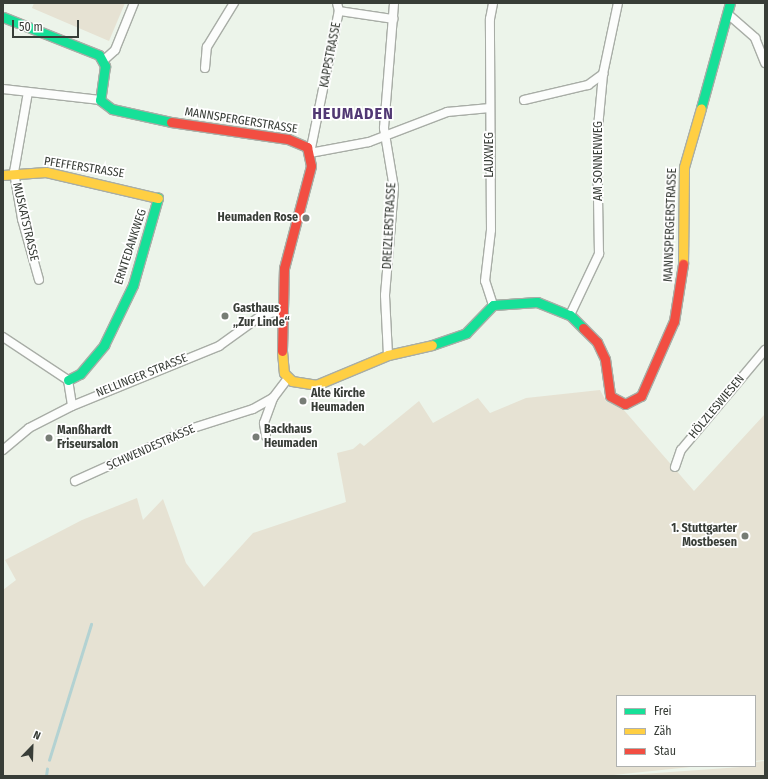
<!DOCTYPE html>
<meta charset="utf-8">
<style>
body{margin:0}
#map{position:relative;width:768px;height:779px;overflow:hidden;background:#ecf4ea;font-family:"Fira Sans Condensed",sans-serif}
div>[style]{position:absolute}
[style*='--x']{left:calc(var(--x)*1px);top:calc(var(--y)*1px);width:calc(var(--w)*1px);rotate:calc(var(--a)*1deg)}
.green>*{inset:0;background:#e6e2d3}
.stream>*{height:2.5px;margin:-1.25px;padding:0 1.25px;transform-origin:1.25px;border-radius:1.25px;background:#b3d2d2}
.roads{filter:drop-shadow(1px 0 #a8ada6) drop-shadow(-1px 0 #a8ada6) drop-shadow(0 1px #a8ada6) drop-shadow(0 -1px #a8ada6)}
.street>*{height:8px;margin:-4px;padding:0 4px;transform-origin:4px;border-radius:4px;background:#fcfdfc}
.fast>*{height:9px;margin:-4.5px;padding:0 4.5px;transform-origin:4.5px;border-radius:4.5px;background:#16e098}
.slow>*{height:9px;margin:-4.5px;padding:0 4.5px;transform-origin:4.5px;border-radius:4.5px;background:#ffcf43}
.jam>*{height:9px;margin:-4.5px;padding:0 4.5px;transform-origin:4.5px;border-radius:4.5px;background:#f24e42}
.dots>*{width:11px;height:11px;translate:-50% -50%;box-sizing:border-box;border:2px solid #fff;border-radius:50%}
span{translate:-50% -50%;white-space:nowrap;text-align:center;line-height:1.15;-webkit-text-stroke:3.5px #fff;paint-order:stroke}
.street-label{font-size:12px;color:#383d37}
.poi-label{font-size:12px;color:#383d37;font-weight:700}
.right{translate:-100% -50%;text-align:right}
.left{translate:0 -50%;text-align:left}
.district-label{font-size:16px;color:#513873;font-weight:700;letter-spacing:1px}
.frame{position:absolute;inset:0;border:4px solid #383d37;pointer-events:none}
.legend{position:absolute;left:616px;top:695px;width:140px;height:72px;box-sizing:border-box;background:#fff;border:1px solid #afb1af;margin:0;padding:5px 7px;list-style:none;font-size:12px;color:#383d37}
.legend li{display:flex;align-items:center;gap:8px;height:20px}
.legend b{width:20px;border:1px solid #afb1af}
.north{position:absolute;left:12px;top:727px;width:40px;height:40px;-webkit-text-stroke:3px #fff;paint-order:stroke;rotate:23deg;font-size:11px;font-weight:700;line-height:16px;text-align:center;color:#383d37}
.north::after{content:'';display:block;margin:auto;width:14px;height:18px;background:#383d37;clip-path:polygon(50% 0,100% 100%,50% 72%,0 100%)}
.scale{position:absolute;left:12px;top:20px;width:67px;height:18px;box-sizing:border-box;border:2px solid #383d37;border-top:0;padding-left:5px;font-size:12px;line-height:14px;white-space:nowrap;color:#383d37;-webkit-text-stroke:3px #fff;paint-order:stroke}
</style>
<div id="map">
<div class="green">
<i style="clip-path:polygon(34px 3px,125px 3px,109px 41px,32px 8px)"></i>
<i style="clip-path:polygon(600px 390px,606px 401px,623px 409px,694px 491px,765px 414px,765px 760px,755px 761px,755px 696px,617px 696px,617px 766px,700px 766px,604px 776px,3px 776px,3px 590px,16px 580px,5px 560px,82px 520px,137px 498px,143px 520px,163px 499px,186px 563px,204px 587px,253px 533px,346px 502px,337px 453px,353px 449px,360px 443px,364px 446px,419px 401px,433px 423px,478px 398px,490px 413px,526px 398px)"></i>
<i style="clip-path:polygon(765px 761px,765px 776px,614px 776px,755px 766px,755px 762px)"></i>
</div>
<div class="stream">
<i style="--x:49;--y:760;--w:142;--a:-72.8"></i>
<i style="--x:46;--y:776;--w:7;--a:-82"></i>
</div>
<div class="roads">
<div class="street">
<i style="--x:339;--y:11;--w:55;--a:8.4"></i>
<i style="--x:729;--y:15;--w:35;--a:41"></i>
<i style="--x:755;--y:38;--w:27;--a:68"></i>
<i style="--x:104;--y:60;--w:15;--a:-42"></i>
<i style="--x:115;--y:50;--w:51;--a:-68"></i>
<i style="--x:205;--y:68;--w:21;--a:-85"></i>
<i style="--x:207;--y:47;--w:52;--a:-58.5"></i>
<i style="--x:3;--y:89;--w:98;--a:6.5"></i>
<i style="--x:28;--y:92;--w:81;--a:99.9"></i>
<i style="--x:14;--y:172;--w:48;--a:80.3"></i>
<i style="--x:22;--y:219;--w:63;--a:74.4"></i>
<i style="--x:524;--y:100;--w:66;--a:-13.2"></i>
<i style="--x:588;--y:85;--w:19;--a:-36"></i>
<i style="--x:310;--y:153;--w:60;--a:-10.6"></i>
<i style="--x:369;--y:142;--w:84;--a:-21"></i>
<i style="--x:447;--y:112;--w:43;--a:-5.3"></i>
<i style="--x:310;--y:153;--w:145;--a:-78.5"></i>
<i style="--x:339;--y:11;--w:8;--a:-104"></i>
<i style="--x:493;--y:305;--w:25;--a:-108"></i>
<i style="--x:485;--y:281;--w:51;--a:-83.3"></i>
<i style="--x:491;--y:230;--w:211;--a:-90.3"></i>
<i style="--x:490;--y:19;--w:16;--a:-79"></i>
<i style="--x:570;--y:315;--w:68;--a:-64.6"></i>
<i style="--x:599;--y:254;--w:116;--a:-91"></i>
<i style="--x:597;--y:138;--w:64;--a:-84.6"></i>
<i style="--x:603;--y:74;--w:73;--a:-78.1"></i>
<i style="--x:3;--y:337;--w:78;--a:33.5"></i>
<i style="--x:68;--y:380;--w:26;--a:81"></i>
<i style="--x:388;--y:355;--w:60;--a:-92.9"></i>
<i style="--x:385;--y:295;--w:107;--a:-85.2"></i>
<i style="--x:394;--y:188;--w:61;--a:-99.5"></i>
<i style="--x:384;--y:128;--w:125;--a:-85.4"></i>
<i style="--x:266;--y:436;--w:13;--a:-99"></i>
<i style="--x:264;--y:423;--w:27;--a:-70"></i>
<i style="--x:3;--y:450;--w:34;--a:-40"></i>
<i style="--x:29;--y:428;--w:48;--a:-27.1"></i>
<i style="--x:72;--y:406;--w:159;--a:-22.2"></i>
<i style="--x:219;--y:346;--w:53;--a:-35.8"></i>
<i style="--x:262;--y:315;--w:22;--a:-13"></i>
<i style="--x:675;--y:467;--w:18;--a:-71"></i>
<i style="--x:681;--y:450;--w:131;--a:-50"></i>
<i style="--x:75;--y:481;--w:126;--a:-24.3"></i>
<i style="--x:190;--y:429;--w:66;--a:-17.6"></i>
<i style="--x:253;--y:409;--w:23;--a:-29"></i>
<i style="--x:273;--y:398;--w:25;--a:-53"></i>
</div>
<div class="fast">
<i style="--x:3;--y:17;--w:103;--a:21.6"></i>
<i style="--x:99;--y:55;--w:13;--a:61"></i>
<i style="--x:105;--y:66;--w:34;--a:98"></i>
<i style="--x:100;--y:100;--w:15;--a:37"></i>
<i style="--x:112;--y:109;--w:60;--a:12.4"></i>
<i style="--x:701;--y:108;--w:109;--a:-74.6"></i>
<i style="--x:432;--y:345;--w:36;--a:-19"></i>
<i style="--x:466;--y:333;--w:39;--a:-46"></i>
<i style="--x:493;--y:305;--w:44;--a:-3.9"></i>
<i style="--x:537;--y:302;--w:35;--a:22"></i>
<i style="--x:570;--y:315;--w:18;--a:45"></i>
<i style="--x:68;--y:380;--w:13;--a:-27"></i>
<i style="--x:80;--y:374;--w:38;--a:-50"></i>
<i style="--x:104;--y:345;--w:67;--a:-64.2"></i>
<i style="--x:133;--y:285;--w:91;--a:-74"></i>
</div>
<div class="slow">
<i style="--x:3;--y:175;--w:43;--a:-4"></i>
<i style="--x:46;--y:172;--w:115;--a:13.1"></i>
<i style="--x:683;--y:264;--w:97;--a:-89.4"></i>
<i style="--x:684;--y:167;--w:61;--a:-73.9"></i>
<i style="--x:282;--y:351;--w:22;--a:85"></i>
<i style="--x:284;--y:373;--w:11;--a:45"></i>
<i style="--x:292;--y:381;--w:24;--a:9"></i>
<i style="--x:316;--y:385;--w:78;--a:-22.6"></i>
<i style="--x:388;--y:355;--w:45;--a:-12.8"></i>
</div>
<div class="jam">
<i style="--x:171;--y:122;--w:118;--a:8.3"></i>
<i style="--x:288;--y:139;--w:21;--a:23"></i>
<i style="--x:307;--y:147;--w:19;--a:78"></i>
<i style="--x:311;--y:166;--w:106;--a:104.8"></i>
<i style="--x:284;--y:268;--w:83;--a:91.4"></i>
<i style="--x:583;--y:328;--w:20;--a:45"></i>
<i style="--x:597;--y:342;--w:19;--a:65"></i>
<i style="--x:605;--y:359;--w:37;--a:82"></i>
<i style="--x:610;--y:396;--w:17;--a:28"></i>
<i style="--x:625;--y:404;--w:18;--a:-27"></i>
<i style="--x:641;--y:396;--w:82;--a:-66.3"></i>
<i style="--x:674;--y:321;--w:58;--a:-81"></i>
</div>
</div>
<div class="dots">
<i style="left:306px;top:218px;background:#777d76"></i>
<i style="left:225px;top:316px;background:#777d76"></i>
<i style="left:303px;top:401px;background:#777d76"></i>
<i style="left:256px;top:437px;background:#777d76"></i>
<i style="left:49px;top:438px;background:#777d76"></i>
<i style="left:745px;top:536px;background:#777d76"></i>
</div>
<div class="street-label">
<span style="left:331px;top:55px;rotate:-79deg">KAPPSTRASSE</span>
<span style="left:241px;top:121px;rotate:9deg">MANNSPERGERSTRASSE</span>
<span style="left:490px;top:155px;rotate:-90deg">LAUXWEG</span>
<span style="left:599px;top:161px;rotate:-90deg">AM SONNENWEG</span>
<span style="left:84px;top:168px;rotate:9deg">PFEFFERSTRASSE</span>
<span style="left:25px;top:222px;rotate:77deg">MUSKATSTRASSE</span>
<span style="left:671px;top:225px;rotate:-88deg">MANNSPERGERSTRASSE</span>
<span style="left:390px;top:226px;rotate:-87deg">DREIZLERSTRASSE</span>
<span style="left:131px;top:247px;rotate:-72deg">ERNTEDANKWEG</span>
<span style="left:142px;top:376px;rotate:-22deg">NELLINGER STRASSE</span>
<span style="left:717px;top:407px;rotate:-50deg">HÖLZLESWIESEN</span>
<span style="left:151px;top:448px;rotate:-24deg">SCHWENDESTRASSE</span>
</div>
<div class="poi-label">
<span class="right" style="left:298px;top:218px">Heumaden Rose</span>
<span class="left" style="left:233px;top:316px">Gasthaus<br>„Zur Linde“</span>
<span class="left" style="left:311px;top:401px">Alte Kirche<br>Heumaden</span>
<span class="left" style="left:264px;top:437px">Backhaus<br>Heumaden</span>
<span class="left" style="left:57px;top:438px">Manßhardt<br>Friseursalon</span>
<span class="right" style="left:737px;top:536px">1. Stuttgarter<br>Mostbesen</span>
</div>
<div class="district-label">
<span style="left:353px;top:114px">HEUMADEN</span>
</div>
<div class="frame"></div>
<ul class="legend">
<li><b style="height:5px;background:#16e098"></b>Frei</li>
<li><b style="height:5px;background:#ffcf43"></b>Zäh</li>
<li><b style="height:5px;background:#f24e42"></b>Stau</li>
</ul>
<div class="north">N</div>
<div class="scale">50 m</div>
</div>
